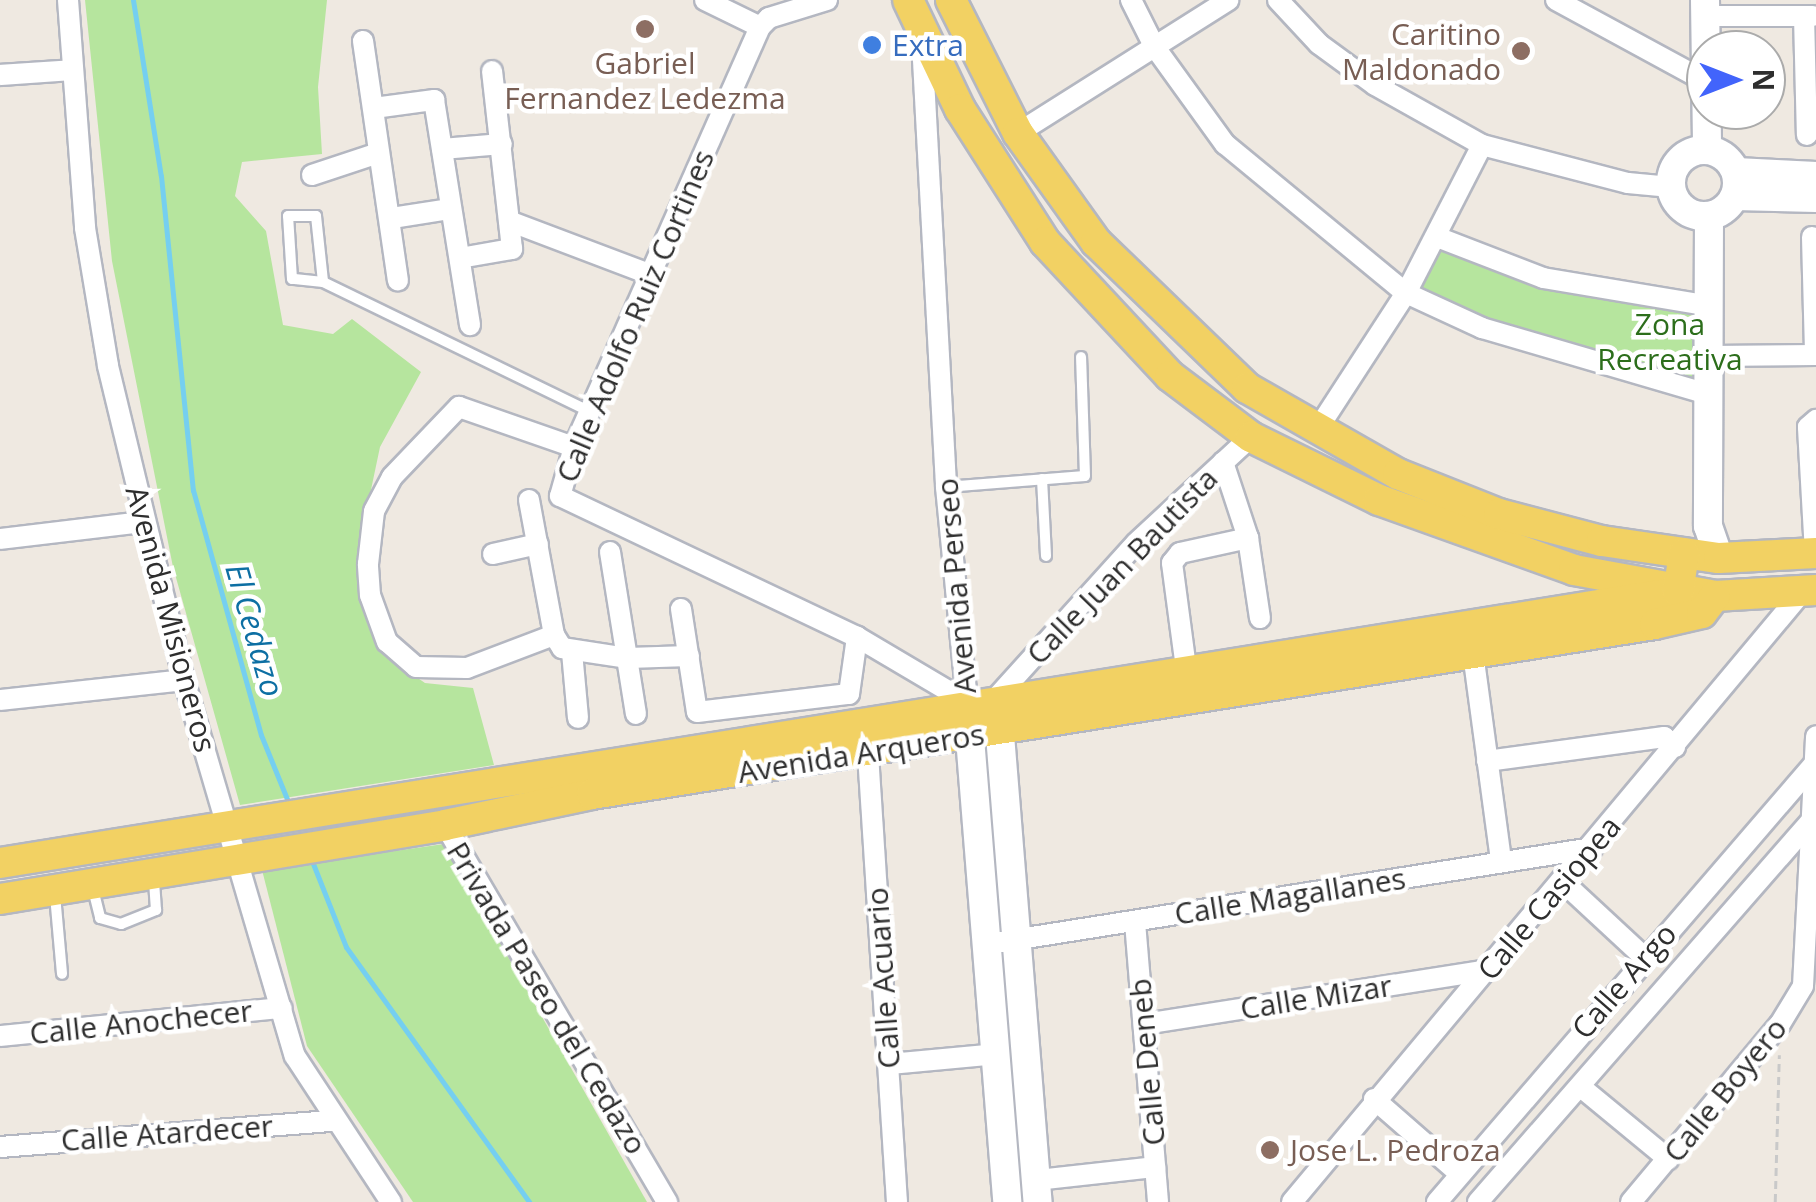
<!DOCTYPE html>
<style>
body{margin:0}
#map{position:relative;width:1816px;height:1202px;overflow:hidden;background:#efe9e1;font-family:"Open Sans",sans-serif}
div>[style]{position:absolute}
[style*='--x']{left:calc(var(--x)*1px);top:calc(var(--y)*1px);width:calc(var(--w)*1px);rotate:calc(var(--a)*1deg)}
.green>*{inset:0;background:#b6e59e}
.stream>*{height:5px;margin:-2.5px;padding:0 2.5px;transform-origin:2.5px;border-radius:2.5px;background:#75cff0}
.path>*{height:2.5px;margin-top:-1.25px;transform-origin:0;background:repeating-linear-gradient(90deg,#c9c9c9 0 8px,transparent 0 13px)}
.roads{filter:drop-shadow(2px 0 #b4b7c1) drop-shadow(-2px 0 #b4b7c1) drop-shadow(0 2px #b4b7c1) drop-shadow(0 -2px #b4b7c1)}
.lane>*{height:10px;margin:-5px;padding:0 5px;transform-origin:5px;border-radius:5px;background:#fff}
.street>*{height:20px;margin:-10px;padding:0 10px;transform-origin:10px;border-radius:10px;background:#fff}
.secondary>*{height:28px;margin:-14px;padding:0 14px;transform-origin:14px;border-radius:14px;background:#fff}
.secondary>.ring{margin:-14px;padding:0;box-sizing:content-box;background:none;border:28px solid #fff;border-radius:50%}
.primary>*{height:30px;margin:-15px;padding:0 15px;transform-origin:15px;border-radius:15px;background:#f2d163}
.dots>*{width:28px;height:28px;translate:-50% -50%;box-sizing:border-box;border:5px solid #fff;border-radius:50%}
span{translate:-50% -50%;white-space:nowrap;text-align:center;line-height:1.15;-webkit-text-stroke:9px #fff;paint-order:stroke}
.education-label{font-size:30px;color:#785e54}
.right{translate:-100% -50%;text-align:right}
.left{translate:0 -50%;text-align:left}
.shop-label{font-size:30px;color:#366cbe}
.street-label{font-size:30px;color:#2e2e2e}
.park-label{font-size:30px;color:#2c6e1b}
.water-label{font-size:32px;color:#0d6fa3;font-style:italic}
.north{position:absolute;left:1686px;top:30px;width:100px;height:100px;box-sizing:border-box;background:#fff;border:2px solid #ababab;border-radius:50%;rotate:90deg;font-size:28px;font-weight:700;line-height:40px;text-align:center;color:#2e2e2e}
.north::after{content:'';display:block;margin:auto;width:35px;height:45px;background:#4264fb;clip-path:polygon(50% 0,100% 100%,50% 72%,0 100%)}
</style>
<div id="map">
<div class="green">
<i style="clip-path:polygon(85px 0,327px 0,318px 87px,322px 154px,242px 162px,235px 196px,266px 231px,283px 325px,333px 334px,352px 319px,421px 372px,380px 447px,356px 561px,384px 655px,425px 683px,473px 688px,494px 765px,240px 805px,173px 567px,112px 261px)"></i>
<i style="clip-path:polygon(1437px 237px,1475px 254px,1710px 306px,1711px 395px,1406px 293px)"></i>
<i style="clip-path:polygon(444px 844px,647px 1202px,413px 1202px,307px 1046px,262px 870px)"></i>
</div>
<div class="stream">
<i style="--x:133;--y:0;--w:178;--a:81"></i>
<i style="--x:161;--y:176;--w:316;--a:84.2"></i>
<i style="--x:193;--y:490;--w:254;--a:74.5"></i>
<i style="--x:261;--y:735;--w:74;--a:67.9"></i>
<i style="--x:310;--y:856;--w:98;--a:68.4"></i>
<i style="--x:346;--y:947;--w:314;--a:54.3"></i>
</div>
<div class="path">
<i style="--x:1775;--y:1202;--w:147;--a:-88.4"></i>
</div>
<div class="roads">
<div class="lane">
<i style="--x:288;--y:216;--w:28;--a:0"></i>
<i style="--x:316;--y:216;--w:66;--a:83.9"></i>
<i style="--x:323;--y:282;--w:31;--a:-174"></i>
<i style="--x:292;--y:279;--w:63;--a:-93.6"></i>
<i style="--x:323;--y:282;--w:296;--a:25.9"></i>
<i style="--x:1042;--y:479;--w:77;--a:87"></i>
<i style="--x:946;--y:487;--w:139;--a:-4.5"></i>
<i style="--x:1085;--y:476;--w:119;--a:-91.9"></i>
<i style="--x:93;--y:889;--w:30;--a:76"></i>
<i style="--x:100;--y:918;--w:22;--a:16"></i>
<i style="--x:121;--y:924;--w:38;--a:-22"></i>
<i style="--x:156;--y:910;--w:31;--a:-94"></i>
<i style="--x:55;--y:895;--w:79;--a:84.9"></i>
</div>
<div class="street">
<i style="--x:68;--y:0;--w:229;--a:85.7"></i>
<i style="--x:85;--y:228;--w:140;--a:80.5"></i>
<i style="--x:108;--y:366;--w:323;--a:76.4"></i>
<i style="--x:184;--y:680;--w:392;--a:73.6"></i>
<i style="--x:295;--y:1056;--w:175;--a:56.7"></i>
<i style="--x:705;--y:0;--w:61;--a:26.1"></i>
<i style="--x:827;--y:0;--w:61;--a:162.8"></i>
<i style="--x:769;--y:18;--w:13;--a:135"></i>
<i style="--x:760;--y:27;--w:459;--a:113.9"></i>
<i style="--x:574;--y:447;--w:51;--a:105.9"></i>
<i style="--x:560;--y:496;--w:329;--a:25.4"></i>
<i style="--x:857;--y:637;--w:128;--a:30.6"></i>
<i style="--x:1131;--y:0;--w:51;--a:63.4"></i>
<i style="--x:1154;--y:46;--w:121;--a:54.1"></i>
<i style="--x:1225;--y:144;--w:234;--a:39.5"></i>
<i style="--x:1406;--y:293;--w:84;--a:24.7"></i>
<i style="--x:1482;--y:328;--w:239;--a:16.3"></i>
<i style="--x:1278;--y:0;--w:60;--a:47"></i>
<i style="--x:1319;--y:44;--w:69;--a:36.2"></i>
<i style="--x:1375;--y:85;--w:123;--a:29.3"></i>
<i style="--x:1482;--y:145;--w:151;--a:14.6"></i>
<i style="--x:1628;--y:183;--w:43;--a:5.3"></i>
<i style="--x:1556;--y:0;--w:170;--a:28.5"></i>
<i style="--x:1705;--y:16;--w:108;--a:0"></i>
<i style="--x:1804;--y:16;--w:119;--a:88.6"></i>
<i style="--x:363;--y:41;--w:242;--a:81.7"></i>
<i style="--x:922;--y:42;--w:446;--a:86.9"></i>
<i style="--x:946;--y:487;--w:216;--a:84.4"></i>
<i style="--x:0;--y:75;--w:73;--a:-3.9"></i>
<i style="--x:374;--y:108;--w:61;--a:-7.6"></i>
<i style="--x:434;--y:100;--w:228;--a:80.9"></i>
<i style="--x:1018;--y:133;--w:249;--a:-32.3"></i>
<i style="--x:442;--y:149;--w:60;--a:-4.8"></i>
<i style="--x:312;--y:175;--w:70;--a:-18.4"></i>
<i style="--x:392;--y:218;--w:59;--a:-8.8"></i>
<i style="--x:509;--y:221;--w:150;--a:20.7"></i>
<i style="--x:1437;--y:237;--w:114;--a:21.1"></i>
<i style="--x:1543;--y:278;--w:169;--a:9.5"></i>
<i style="--x:1812;--y:237;--w:118;--a:88.5"></i>
<i style="--x:460;--y:258;--w:53;--a:-9.8"></i>
<i style="--x:512;--y:249;--w:179;--a:-96.4"></i>
<i style="--x:1711;--y:356;--w:105;--a:-0.5"></i>
<i style="--x:1317;--y:430;--w:163;--a:-57"></i>
<i style="--x:1406;--y:293;--w:166;--a:-62.8"></i>
<i style="--x:1223;--y:462;--w:80;--a:71.8"></i>
<i style="--x:1248;--y:538;--w:81;--a:81.5"></i>
<i style="--x:529;--y:500;--w:137;--a:79.5"></i>
<i style="--x:554;--y:635;--w:15;--a:58"></i>
<i style="--x:562;--y:648;--w:67;--a:8.6"></i>
<i style="--x:628;--y:658;--w:61;--a:-1.9"></i>
<i style="--x:0;--y:539;--w:144;--a:-6.8"></i>
<i style="--x:610;--y:552;--w:164;--a:80.9"></i>
<i style="--x:1815;--y:553;--w:126;--a:-93.2"></i>
<i style="--x:1808;--y:427;--w:11;--a:-41"></i>
<i style="--x:493;--y:554;--w:46;--a:-12.5"></i>
<i style="--x:681;--y:609;--w:104;--a:81.2"></i>
<i style="--x:697;--y:712;--w:153;--a:-6.8"></i>
<i style="--x:849;--y:694;--w:58;--a:-82"></i>
<i style="--x:554;--y:635;--w:93;--a:159.2"></i>
<i style="--x:467;--y:668;--w:51;--a:-178.9"></i>
<i style="--x:416;--y:667;--w:38;--a:-139"></i>
<i style="--x:387;--y:642;--w:50;--a:-109.9"></i>
<i style="--x:370;--y:595;--w:31;--a:-94"></i>
<i style="--x:368;--y:564;--w:53;--a:-83.5"></i>
<i style="--x:374;--y:511;--w:38;--a:-62"></i>
<i style="--x:392;--y:477;--w:97;--a:-46.3"></i>
<i style="--x:459;--y:407;--w:122;--a:19.2"></i>
<i style="--x:572;--y:652;--w:66;--a:84.8"></i>
<i style="--x:1473;--y:653;--w:210;--a:82.3"></i>
<i style="--x:1186;--y:668;--w:106;--a:-97.6"></i>
<i style="--x:1172;--y:563;--w:13;--a:-51"></i>
<i style="--x:1180;--y:553;--w:70;--a:-12.4"></i>
<i style="--x:997;--y:697;--w:207;--a:-47.9"></i>
<i style="--x:1136;--y:543;--w:156;--a:-42.7"></i>
<i style="--x:0;--y:700;--w:185;--a:-6.2"></i>
<i style="--x:868;--y:754;--w:449;--a:86.3"></i>
<i style="--x:1487;--y:761;--w:179;--a:-7.7"></i>
<i style="--x:1664;--y:737;--w:15;--a:42"></i>
<i style="--x:445;--y:825;--w:438;--a:59.5"></i>
<i style="--x:1564;--y:883;--w:109;--a:42.8"></i>
<i style="--x:1135;--y:922;--w:281;--a:85.3"></i>
<i style="--x:988;--y:944;--w:612;--a:-9.03"></i>
<i style="--x:1144;--y:1024;--w:349;--a:-8.9"></i>
<i style="--x:0;--y:1036;--w:283;--a:-5.7"></i>
<i style="--x:889;--y:1064;--w:107;--a:-5.3"></i>
<i style="--x:1582;--y:1088;--w:112;--a:39.5"></i>
<i style="--x:1374;--y:1099;--w:114;--a:41.1"></i>
<i style="--x:0;--y:1147;--w:335;--a:-4.5"></i>
<i style="--x:1037;--y:1180;--w:119;--a:-6.3"></i>
<i style="--x:1292;--y:1202;--w:795;--a:-50.1"></i>
<i style="--x:1437;--y:1202;--w:579;--a:-49.27"></i>
<i style="--x:1478;--y:1202;--w:506;--a:-48.85"></i>
<i style="--x:1631;--y:1202;--w:232;--a:-50.1"></i>
<i style="--x:1780;--y:1024;--w:44;--a:-58.8"></i>
<i style="--x:1803;--y:986;--w:250;--a:-87"></i>
</div>
<div class="secondary">
<i style="--x:1705;--y:0;--w:149;--a:89.2"></i>
<i class="ring" style="left:1671px;top:150px;width:38px;height:38px"></i>
<i style="--x:1736;--y:172;--w:80;--a:2.9"></i>
<i style="--x:1735;--y:196;--w:81;--a:1.4"></i>
<i style="--x:1709;--y:216;--w:310;--a:90.2"></i>
<i style="--x:1708;--y:526;--w:34;--a:71"></i>
<i style="--x:998;--y:710;--w:494;--a:85.4"></i>
<i style="--x:968;--y:713;--w:491;--a:85.4"></i>
</div>
<div class="primary">
<i style="--x:908;--y:0;--w:121;--a:64.5"></i>
<i style="--x:960;--y:109;--w:158;--a:57.4"></i>
<i style="--x:1045;--y:242;--w:183;--a:47"></i>
<i style="--x:1170;--y:376;--w:101;--a:37"></i>
<i style="--x:1251;--y:437;--w:143;--a:26.2"></i>
<i style="--x:1379;--y:500;--w:207;--a:19.7"></i>
<i style="--x:1574;--y:570;--w:143;--a:10.4"></i>
<i style="--x:1715;--y:596;--w:101;--a:-3.4"></i>
<i style="--x:951;--y:0;--w:149;--a:63.3"></i>
<i style="--x:1018;--y:133;--w:134;--a:54.4"></i>
<i style="--x:1096;--y:242;--w:210;--a:44"></i>
<i style="--x:1247;--y:388;--w:174;--a:29.7"></i>
<i style="--x:1398;--y:474;--w:109;--a:21.6"></i>
<i style="--x:1499;--y:514;--w:106;--a:14.7"></i>
<i style="--x:1602;--y:541;--w:118;--a:8.3"></i>
<i style="--x:1719;--y:558;--w:97;--a:-3"></i>
<i style="--x:0;--y:863;--w:1700;--a:-9.17"></i>
<i style="--x:1678;--y:592;--w:39;--a:-81"></i>
<i style="--x:0;--y:899;--w:451;--a:-9.4"></i>
<i style="--x:445;--y:825;--w:150;--a:-11.9"></i>
<i style="--x:592;--y:794;--w:1077;--a:-9.09"></i>
<i style="--x:1655;--y:624;--w:48;--a:-13.2"></i>
<i style="--x:1702;--y:613;--w:21;--a:-53"></i>
</div>
</div>
<div class="dots">
<i style="left:645px;top:29px;background:#8d6e63"></i>
<i style="left:872px;top:45px;background:#3f7fe0"></i>
<i style="left:1521px;top:51px;background:#8d6e63"></i>
<i style="left:1270px;top:1150px;background:#8d6e63"></i>
</div>
<div class="education-label">
<span class="right" style="left:1501px;top:51px">Caritino<br>Maldonado</span>
<span style="left:645px;top:80px">Gabriel<br>Fernandez Ledezma</span>
<span class="left" style="left:1290px;top:1150px">Jose L. Pedroza</span>
</div>
<div class="shop-label">
<span class="left" style="left:892px;top:45px">Extra</span>
</div>
<div class="street-label">
<span style="left:635px;top:316px;rotate:-67deg">Calle Adolfo Ruiz Cortines</span>
<span style="left:1122px;top:566px;rotate:-46deg">Calle Juan Bautista</span>
<span style="left:956px;top:586px;rotate:-95deg">Avenida Perseo</span>
<span style="left:171px;top:619px;rotate:75deg">Avenida Misioneros</span>
<span style="left:861px;top:753px;rotate:-9deg">Avenida Arqueros</span>
<span style="left:1290px;top:896px;rotate:-9deg">Calle Magallanes</span>
<span style="left:1549px;top:898px;rotate:-50deg">Calle Casiopea</span>
<span style="left:883px;top:978px;rotate:-94deg">Calle Acuario</span>
<span style="left:1624px;top:981px;rotate:-49deg">Calle Argo</span>
<span style="left:1316px;top:997px;rotate:-9deg">Calle Mizar</span>
<span style="left:547px;top:998px;rotate:59deg">Privada Paseo del Cedazo</span>
<span style="left:141px;top:1022px;rotate:-6deg">Calle Anochecer</span>
<span style="left:1147px;top:1062px;rotate:-95deg">Calle Deneb</span>
<span style="left:1725px;top:1090px;rotate:-51deg">Calle Boyero</span>
<span style="left:167px;top:1133px;rotate:-4deg">Calle Atardecer</span>
</div>
<div class="park-label">
<span style="left:1670px;top:341px">Zona<br>Recreativa</span>
</div>
<div class="water-label">
<span style="left:255px;top:630px;rotate:74deg">El Cedazo</span>
</div>
<div class="north">N</div>
</div>
